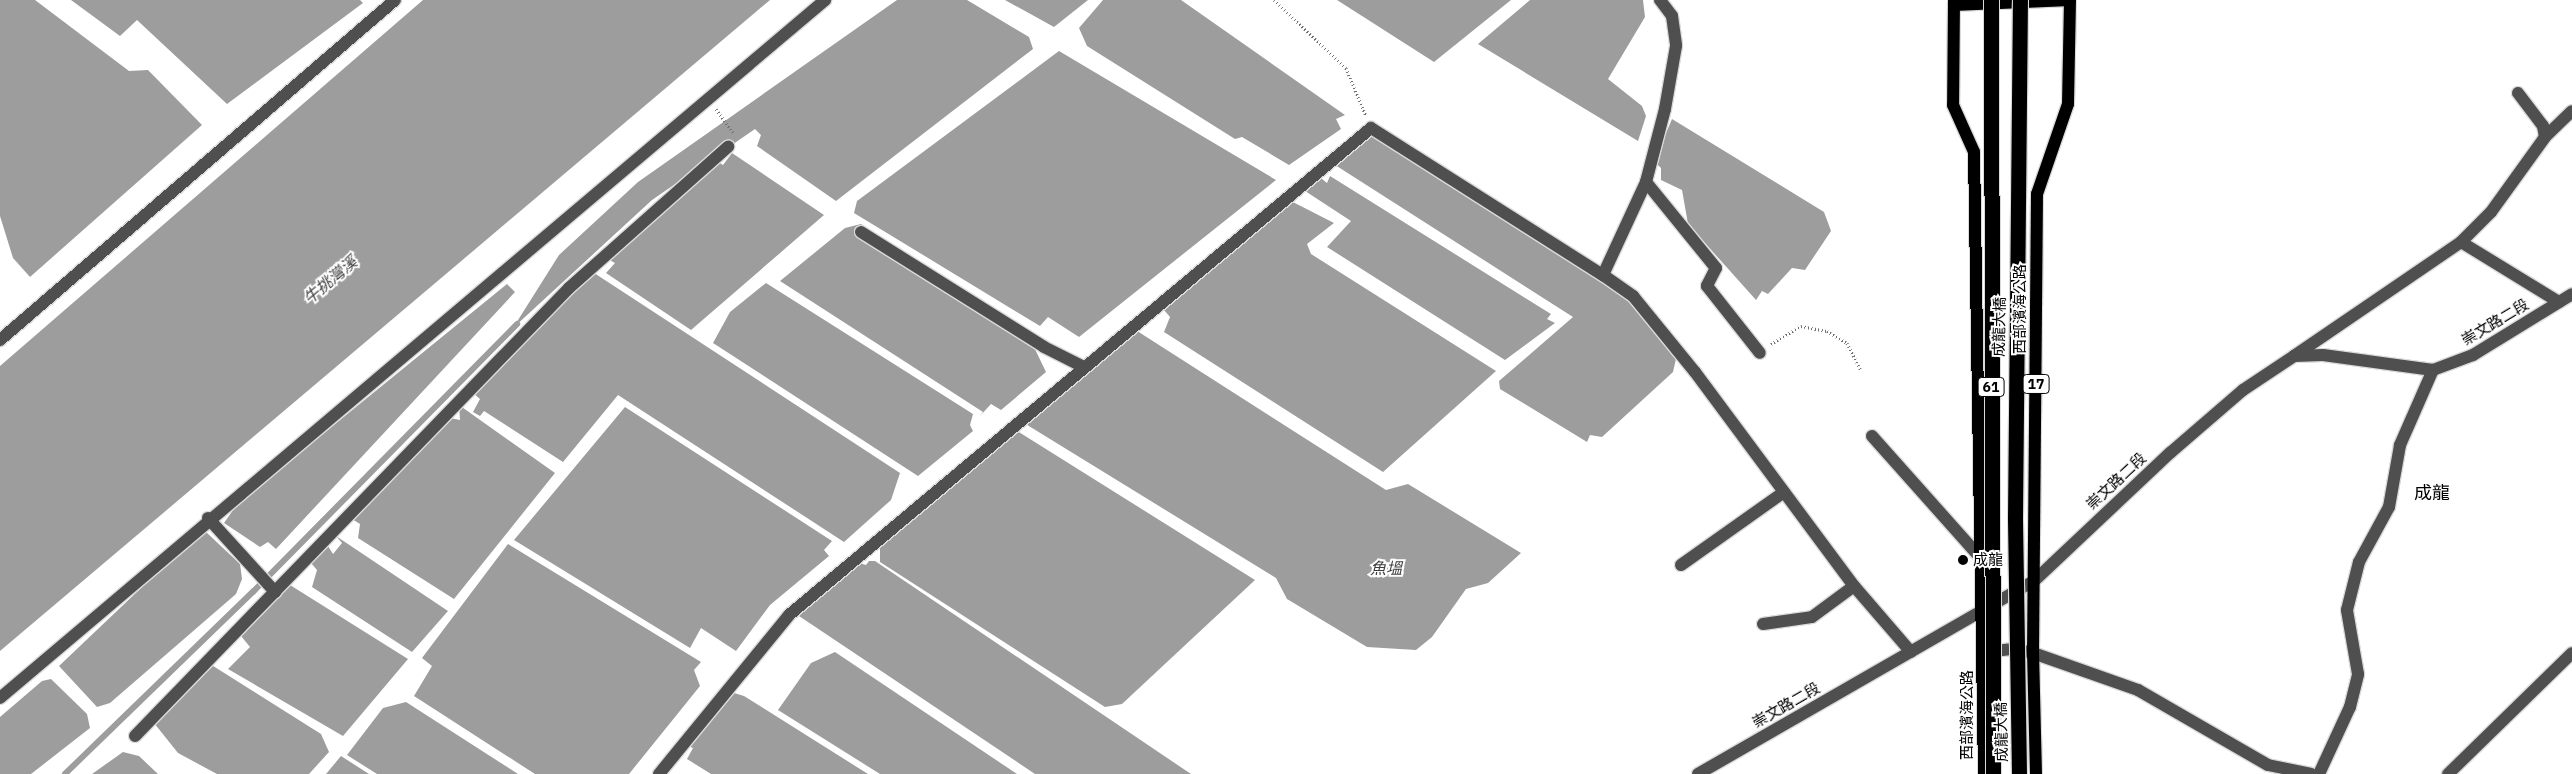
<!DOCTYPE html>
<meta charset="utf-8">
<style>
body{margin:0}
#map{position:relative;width:2572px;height:774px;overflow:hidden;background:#fff;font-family:"IBM Plex Sans","Noto Sans TC",sans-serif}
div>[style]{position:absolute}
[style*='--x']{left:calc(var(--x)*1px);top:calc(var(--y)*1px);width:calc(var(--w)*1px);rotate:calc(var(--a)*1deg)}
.water>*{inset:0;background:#9d9d9d}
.stream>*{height:5.5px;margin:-2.75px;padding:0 2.75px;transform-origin:2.75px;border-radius:2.75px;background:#9d9d9d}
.path>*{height:3px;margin-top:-1.5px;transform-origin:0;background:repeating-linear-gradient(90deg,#717171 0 1px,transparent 0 3.5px)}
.roads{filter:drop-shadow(1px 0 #dbdbdb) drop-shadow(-1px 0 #dbdbdb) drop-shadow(0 1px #dbdbdb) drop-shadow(0 -1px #dbdbdb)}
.minor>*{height:12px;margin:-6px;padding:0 6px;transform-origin:6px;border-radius:6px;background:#4f4f4f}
.major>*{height:12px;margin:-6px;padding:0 6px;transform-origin:6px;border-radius:6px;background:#000}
.bridges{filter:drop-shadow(1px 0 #dbdbdb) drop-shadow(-1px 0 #dbdbdb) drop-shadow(0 1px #dbdbdb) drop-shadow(0 -1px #dbdbdb)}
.highway-bridge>*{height:15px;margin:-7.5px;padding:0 7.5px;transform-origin:7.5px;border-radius:7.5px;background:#000}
.dots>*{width:14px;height:14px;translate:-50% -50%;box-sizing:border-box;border:2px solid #fff;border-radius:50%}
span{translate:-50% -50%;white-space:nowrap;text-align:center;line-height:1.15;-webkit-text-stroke:4px #fff;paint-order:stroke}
.shield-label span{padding:1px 4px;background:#fff;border:1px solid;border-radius:4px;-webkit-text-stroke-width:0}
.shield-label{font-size:14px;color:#000;font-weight:700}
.street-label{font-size:15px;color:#000}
.poi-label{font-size:15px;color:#000}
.left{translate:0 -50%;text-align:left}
.water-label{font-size:16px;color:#3e3e3e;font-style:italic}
.quarter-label{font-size:18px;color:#000}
</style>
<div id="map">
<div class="water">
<i style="clip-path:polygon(0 0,35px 0,129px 71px,148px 70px,202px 125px,30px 277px,13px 258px,0 216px)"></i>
<i style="clip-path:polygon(71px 0,360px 0,363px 3px,227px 104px,137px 20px,120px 36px)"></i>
<i style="clip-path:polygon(423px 0,770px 0,0 651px,0 366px)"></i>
<i style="clip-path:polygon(897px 0,967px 0,1029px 37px,1033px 49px,836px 201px,757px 146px,761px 135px,755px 129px,652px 200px,513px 328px,559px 255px,638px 182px)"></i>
<i style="clip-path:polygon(1005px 0,1088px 0,1054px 27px)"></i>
<i style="clip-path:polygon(1103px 0,1181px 0,1345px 115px,1336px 119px,1341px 129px,1289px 165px,1242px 137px,1235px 139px,1087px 46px,1079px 28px)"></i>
<i style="clip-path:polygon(1337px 0,1511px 0,1434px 62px)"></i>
<i style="clip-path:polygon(1530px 0,1643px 0,1645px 17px,1608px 79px,1642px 106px,1646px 116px,1638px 141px,1478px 44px)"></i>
<i style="clip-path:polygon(1059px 51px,1276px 180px,1079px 337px,1048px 317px,1040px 326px,854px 213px,857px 201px)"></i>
<i style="clip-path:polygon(1672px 119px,1824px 212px,1831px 231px,1805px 270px,1792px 268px,1768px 294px,1762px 291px,1756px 300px,1688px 224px,1682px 190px,1661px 180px,1661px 168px,1654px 161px)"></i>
<i style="clip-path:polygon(1369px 129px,1621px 292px,1676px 359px,1673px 372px,1602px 437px,1590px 435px,1587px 442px,1500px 389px,1499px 381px,1573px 317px,1332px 163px)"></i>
<i style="clip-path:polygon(732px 153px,824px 215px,691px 330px,606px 273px,615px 263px,604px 257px,715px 160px,723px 165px)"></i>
<i style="clip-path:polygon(1316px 174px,1327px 183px,1330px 176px,1551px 314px,1547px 319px,1555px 323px,1505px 360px,1327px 247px,1351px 221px,1302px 189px)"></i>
<i style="clip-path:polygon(1287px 199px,1334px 223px,1307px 244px,1311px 254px,1496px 371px,1383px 472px,1164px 332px,1170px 317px,1159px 304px)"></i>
<i style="clip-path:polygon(861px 224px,1032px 343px,1046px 372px,1001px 410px,991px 404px,980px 416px,983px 412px,780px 281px,845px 228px)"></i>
<i style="clip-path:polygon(588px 269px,900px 473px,891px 500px,844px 542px,618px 395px,563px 462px,484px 411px,480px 416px,473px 412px,480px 399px,472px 392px)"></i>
<i style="clip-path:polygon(766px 283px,973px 414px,970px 425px,973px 431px,918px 476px,713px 343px,730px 312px)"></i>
<i style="clip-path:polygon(507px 284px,515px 292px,276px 549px,268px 542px,260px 547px,224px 523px,238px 503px)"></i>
<i style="clip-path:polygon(1134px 329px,1386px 490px,1408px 484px,1521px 553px,1488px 583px,1466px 589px,1432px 637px,1416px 650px,1367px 647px,1287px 599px,1276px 578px,1024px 423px)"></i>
<i style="clip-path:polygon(459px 405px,555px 473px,454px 599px,358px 538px,360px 524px,352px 519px,445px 417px,460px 420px)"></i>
<i style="clip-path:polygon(625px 407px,832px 541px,824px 550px,829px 556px,770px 605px,736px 651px,701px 628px,690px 648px,514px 540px)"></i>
<i style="clip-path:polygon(1014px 429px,1255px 580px,1122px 704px,1105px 707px,880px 562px,880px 543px)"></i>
<i style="clip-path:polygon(200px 532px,206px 532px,240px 564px,242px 579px,236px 594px,110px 703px,97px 707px,59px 666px)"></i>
<i style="clip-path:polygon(336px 536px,448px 611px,412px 652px,312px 587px,317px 570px,311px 563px,326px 543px,333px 554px,342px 543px)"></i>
<i style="clip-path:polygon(508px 544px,701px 662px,694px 670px,700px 686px,629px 774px,535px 774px,414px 696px,432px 666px,422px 658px)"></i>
<i style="clip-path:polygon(869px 561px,875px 561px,1191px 774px,1035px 774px,799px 616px,856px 562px,866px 565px)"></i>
<i style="clip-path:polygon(290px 585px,408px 659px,343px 736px,228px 669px,250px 647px,241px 636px)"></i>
<i style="clip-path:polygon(835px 652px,1017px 774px,880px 774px,778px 710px,811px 663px)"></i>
<i style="clip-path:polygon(210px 664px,321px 734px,329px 752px,309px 774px,217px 774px,178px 753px,154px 723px)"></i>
<i style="clip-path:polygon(51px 679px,87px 714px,90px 728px,31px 774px,0 774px,0 717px,42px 681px)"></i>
<i style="clip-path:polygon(734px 693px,744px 696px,868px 774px,711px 774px,687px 759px,693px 748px,688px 746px)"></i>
<i style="clip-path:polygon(406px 702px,518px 774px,377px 774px,347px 755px,383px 708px)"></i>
<i style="clip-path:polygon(123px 752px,139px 756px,158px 774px,92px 774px)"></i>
<i style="clip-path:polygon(341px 756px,369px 774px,326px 774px)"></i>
</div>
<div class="stream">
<i style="--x:65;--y:774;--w:262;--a:-44.1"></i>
<i style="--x:253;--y:592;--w:376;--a:-45.4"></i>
</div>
<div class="path">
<i style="--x:1274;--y:0;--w:99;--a:43.4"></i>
<i style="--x:1346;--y:68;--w:52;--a:67.4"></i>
<i style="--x:716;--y:109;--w:29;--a:54"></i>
<i style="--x:1771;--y:344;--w:35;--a:-31"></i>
<i style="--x:1801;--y:326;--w:26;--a:11"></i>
<i style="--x:1827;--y:331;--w:23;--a:31"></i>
<i style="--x:1847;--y:343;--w:31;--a:63"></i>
</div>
<div class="roads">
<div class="minor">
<i style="--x:1660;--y:0;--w:20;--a:53"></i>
<i style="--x:1672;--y:16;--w:30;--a:82"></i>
<i style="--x:1676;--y:46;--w:64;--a:99.9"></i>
<i style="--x:1665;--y:109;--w:75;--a:104.6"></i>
<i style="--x:1646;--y:182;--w:102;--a:114.8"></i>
<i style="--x:1603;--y:275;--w:37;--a:35"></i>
<i style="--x:1633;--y:296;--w:98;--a:50.8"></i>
<i style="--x:1695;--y:372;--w:267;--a:53.4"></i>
<i style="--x:1854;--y:586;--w:87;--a:49.2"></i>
<i style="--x:2518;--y:93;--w:41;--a:52.9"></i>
<i style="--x:2543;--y:126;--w:11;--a:80"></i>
<i style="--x:1646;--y:182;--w:111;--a:50.9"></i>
<i style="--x:1716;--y:268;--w:20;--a:117"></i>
<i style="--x:1707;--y:286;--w:85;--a:51.7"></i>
<i style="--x:861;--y:232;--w:216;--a:32.1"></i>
<i style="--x:1044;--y:347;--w:42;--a:26.6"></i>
<i style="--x:2461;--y:242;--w:115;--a:31.5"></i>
<i style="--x:0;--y:340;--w:521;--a:-40.72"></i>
<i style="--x:2294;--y:356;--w:202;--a:-34.3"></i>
<i style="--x:2461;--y:242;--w:42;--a:-45"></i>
<i style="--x:2491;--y:212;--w:92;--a:-54.2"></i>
<i style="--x:2545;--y:137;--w:37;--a:-44"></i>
<i style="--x:1872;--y:436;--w:161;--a:48.3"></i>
<i style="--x:208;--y:518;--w:100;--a:47.8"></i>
<i style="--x:1681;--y:565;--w:126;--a:-35.3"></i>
<i style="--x:1763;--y:624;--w:49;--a:-8.1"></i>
<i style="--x:1812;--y:617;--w:52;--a:-36.4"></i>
<i style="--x:1984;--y:652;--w:30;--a:-6"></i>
<i style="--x:2014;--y:649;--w:19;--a:12"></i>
<i style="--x:2033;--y:653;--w:111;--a:19.4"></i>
<i style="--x:2138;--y:690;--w:150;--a:30"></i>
<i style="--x:2268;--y:765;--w:44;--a:11.8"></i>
<i style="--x:0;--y:698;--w:1081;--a:-40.23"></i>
<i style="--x:135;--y:736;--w:624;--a:-45.91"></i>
<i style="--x:569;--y:288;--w:213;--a:-41.6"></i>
<i style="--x:659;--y:774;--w:205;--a:-50.7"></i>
<i style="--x:789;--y:615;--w:759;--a:-39.92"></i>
<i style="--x:1371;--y:128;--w:275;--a:32.4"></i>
<i style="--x:1698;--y:774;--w:387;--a:-29.9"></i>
<i style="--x:2034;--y:581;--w:187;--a:-43.3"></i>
<i style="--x:2170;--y:453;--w:96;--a:-40.8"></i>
<i style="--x:2243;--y:390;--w:61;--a:-33.7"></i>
<i style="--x:2294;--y:356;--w:29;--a:-2"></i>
<i style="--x:2323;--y:355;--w:111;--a:7.8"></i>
<i style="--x:2433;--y:370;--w:43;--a:-20.6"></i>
<i style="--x:2473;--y:355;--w:116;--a:-31.6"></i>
<i style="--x:2319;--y:774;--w:74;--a:-65.2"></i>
<i style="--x:2350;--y:707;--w:34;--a:-76"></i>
<i style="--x:2358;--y:674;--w:65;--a:-99.8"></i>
<i style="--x:2347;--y:610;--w:49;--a:-76"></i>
<i style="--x:2359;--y:562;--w:63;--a:-61.4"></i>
<i style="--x:2389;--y:507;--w:63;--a:-79.9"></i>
<i style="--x:2400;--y:445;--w:82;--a:-66.3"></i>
<i style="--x:2448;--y:774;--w:173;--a:-44.3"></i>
</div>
<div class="major">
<i style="--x:1954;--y:0;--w:105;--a:90.5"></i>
<i style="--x:1953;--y:105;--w:51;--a:65.9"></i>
<i style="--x:1974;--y:152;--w:622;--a:89.08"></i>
<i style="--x:1954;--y:5;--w:116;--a:-2.5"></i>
<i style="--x:2036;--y:774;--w:121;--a:-91.4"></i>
<i style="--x:2033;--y:653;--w:459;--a:-89.5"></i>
<i style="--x:2037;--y:194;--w:95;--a:-71"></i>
<i style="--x:2068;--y:104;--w:104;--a:-88.9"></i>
</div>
</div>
<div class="bridges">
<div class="highway-bridge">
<i style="--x:1991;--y:0;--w:774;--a:89.85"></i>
<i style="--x:2019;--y:774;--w:257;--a:-90.9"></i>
<i style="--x:2015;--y:517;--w:517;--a:-89.45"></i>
</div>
</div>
<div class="dots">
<i style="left:1963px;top:560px;background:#000"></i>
</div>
<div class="shield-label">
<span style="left:2036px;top:384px">17</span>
<span style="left:1991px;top:387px">61</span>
</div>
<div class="street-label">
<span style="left:2020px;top:309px;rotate:-90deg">西部濱海公路</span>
<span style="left:2495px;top:322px;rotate:-31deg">崇文路二段</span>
<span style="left:1999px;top:327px;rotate:-89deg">成龍大橋</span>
<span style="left:2116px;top:481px;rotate:-43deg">崇文路二段</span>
<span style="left:1786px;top:705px;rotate:-30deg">崇文路二段</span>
<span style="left:1967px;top:715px;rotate:-90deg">西部濱海公路</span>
<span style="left:2001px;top:732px;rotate:-91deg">成龍大橋</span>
</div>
<div class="poi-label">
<span class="left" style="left:1973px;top:560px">成龍</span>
</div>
<div class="water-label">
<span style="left:330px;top:280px;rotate:-40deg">牛挑灣溪</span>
<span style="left:1386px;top:568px">魚塭</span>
</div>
<div class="quarter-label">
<span style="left:2432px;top:493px">成龍</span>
</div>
</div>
